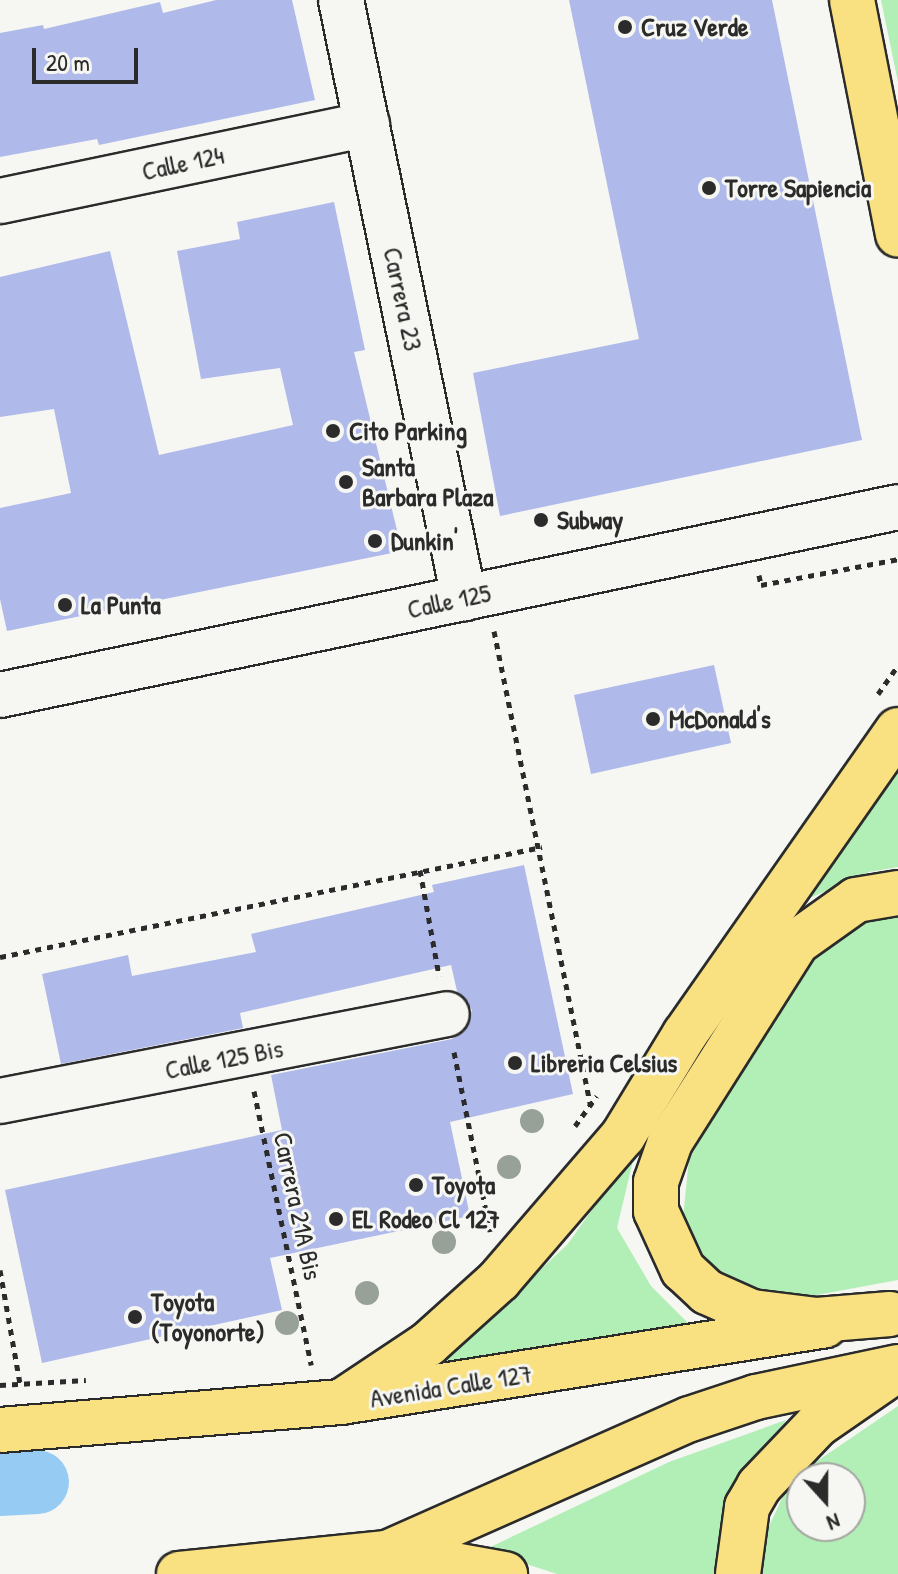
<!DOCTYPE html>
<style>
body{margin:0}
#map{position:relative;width:898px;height:1574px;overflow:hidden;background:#f6f6f2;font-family:"Patrick Hand",sans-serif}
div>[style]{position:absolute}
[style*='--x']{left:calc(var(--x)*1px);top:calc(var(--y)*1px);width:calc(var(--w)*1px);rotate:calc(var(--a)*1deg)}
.green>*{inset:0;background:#b1efb6}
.river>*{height:64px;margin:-32px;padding:0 32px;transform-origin:32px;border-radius:32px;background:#96cbf4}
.building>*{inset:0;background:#afbaea}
.path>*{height:5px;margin-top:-2.5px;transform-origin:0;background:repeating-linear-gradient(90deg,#2b2b2b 0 6px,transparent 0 12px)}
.roads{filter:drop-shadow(2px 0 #2b2b2b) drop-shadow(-2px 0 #2b2b2b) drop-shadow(0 2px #2b2b2b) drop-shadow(0 -2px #2b2b2b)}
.minor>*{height:44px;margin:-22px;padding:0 22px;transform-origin:22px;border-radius:22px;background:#f6f6f2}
.major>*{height:44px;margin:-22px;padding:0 22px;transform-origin:22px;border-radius:22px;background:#f9e181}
.highway>*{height:44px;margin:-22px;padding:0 22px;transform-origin:22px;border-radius:22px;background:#f9e181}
.trees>*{width:24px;height:24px;margin:-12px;border-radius:50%;background:#98a198}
.dots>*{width:22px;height:22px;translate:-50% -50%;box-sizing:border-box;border:4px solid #f6f6f2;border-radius:50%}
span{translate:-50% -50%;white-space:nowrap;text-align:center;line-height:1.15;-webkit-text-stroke:6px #f6f6f2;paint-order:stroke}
.poi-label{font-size:26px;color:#2b2b2b;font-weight:700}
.left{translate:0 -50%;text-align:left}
.street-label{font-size:26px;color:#2b2b2b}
.north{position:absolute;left:786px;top:1462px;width:80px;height:80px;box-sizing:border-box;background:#f6f6f2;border:2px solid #a5a5a2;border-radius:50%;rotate:159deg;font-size:22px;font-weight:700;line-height:32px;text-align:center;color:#2b2b2b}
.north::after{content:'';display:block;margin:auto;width:28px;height:36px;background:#2b2b2b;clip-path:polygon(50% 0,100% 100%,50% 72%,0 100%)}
.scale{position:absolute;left:32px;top:48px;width:106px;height:36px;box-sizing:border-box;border:4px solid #2b2b2b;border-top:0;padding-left:10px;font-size:24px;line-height:28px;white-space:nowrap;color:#2b2b2b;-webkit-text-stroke:6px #f6f6f2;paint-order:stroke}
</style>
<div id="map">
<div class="green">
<i style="clip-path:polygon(881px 0,898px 0,898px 82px)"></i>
<i style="clip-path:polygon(898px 761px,898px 867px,869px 872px,803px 901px)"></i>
<i style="clip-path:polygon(898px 913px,898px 1280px,795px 1299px,727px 1283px,682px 1228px,689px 1159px,765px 1029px,825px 940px,874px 915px)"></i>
<i style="clip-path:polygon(636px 1148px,617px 1228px,651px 1286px,695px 1330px,430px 1371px,567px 1245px)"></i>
<i style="clip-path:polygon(evenodd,898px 1406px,898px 1574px,763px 1574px,758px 1550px,791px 1479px,898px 1406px,802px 1478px,850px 1478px,850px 1526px,802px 1526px,802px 1478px)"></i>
<i style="clip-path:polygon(786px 1420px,758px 1469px,729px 1574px,557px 1574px,484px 1550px,669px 1462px)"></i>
</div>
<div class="river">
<i style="--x:0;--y:1484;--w:37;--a:-3"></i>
</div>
<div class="building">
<i style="clip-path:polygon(216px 0,292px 0,315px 100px,99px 145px,97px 139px,0 157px,0 33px,43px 25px,44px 29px,160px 2px,163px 13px)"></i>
<i style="clip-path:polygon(569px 0,772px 0,862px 440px,500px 516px,473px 373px,639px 339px)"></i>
<i style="clip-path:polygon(334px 202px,365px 350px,354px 352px,402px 551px,7px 631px,0 599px,0 508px,71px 493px,54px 409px,0 417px,0 277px,110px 251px,159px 455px,293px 425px,280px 368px,201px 379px,177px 251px,240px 239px,237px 222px)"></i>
<i style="clip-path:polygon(714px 665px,731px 743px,591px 774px,574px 695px)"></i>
<i style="clip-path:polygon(524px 865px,573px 1094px,450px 1122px,470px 1216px,270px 1258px,282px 1310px,42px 1363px,5px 1190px,282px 1130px,271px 1075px,452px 1039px,464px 1032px,472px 1010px,457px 991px,451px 965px,240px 1013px,243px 1028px,61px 1064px,42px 974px,128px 955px,132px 976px,256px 952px,251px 934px,434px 892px,432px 885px)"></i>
</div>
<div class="path">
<i style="--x:759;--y:575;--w:10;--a:79"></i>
<i style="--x:761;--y:585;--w:139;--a:-10.7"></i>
<i style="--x:494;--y:631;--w:485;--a:78.5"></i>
<i style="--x:878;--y:694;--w:35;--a:-55"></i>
<i style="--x:420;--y:870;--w:108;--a:79.8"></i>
<i style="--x:0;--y:957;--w:553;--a:-11.47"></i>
<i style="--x:454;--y:1052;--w:183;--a:78.6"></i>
<i style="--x:254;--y:1091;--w:280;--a:78.2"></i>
<i style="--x:575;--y:1126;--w:37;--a:-54"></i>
<i style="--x:0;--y:1270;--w:115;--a:80"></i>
<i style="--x:0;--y:1385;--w:86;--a:-3.3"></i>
</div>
<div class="roads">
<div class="minor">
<i style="--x:341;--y:0;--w:611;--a:78.38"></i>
<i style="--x:0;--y:201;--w:375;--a:-11.8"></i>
<i style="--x:0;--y:695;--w:917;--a:-11.82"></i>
<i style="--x:0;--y:1101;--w:455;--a:-11"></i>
</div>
<div class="major">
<i style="--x:0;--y:1430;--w:342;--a:-4.7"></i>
<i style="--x:341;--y:1402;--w:490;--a:-9"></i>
<i style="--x:179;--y:1574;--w:209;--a:-5.8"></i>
<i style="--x:387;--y:1553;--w:331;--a:-23.9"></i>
<i style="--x:690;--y:1419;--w:70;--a:-18.4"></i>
<i style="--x:756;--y:1397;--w:145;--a:-11.9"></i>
</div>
<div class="highway">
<i style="--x:852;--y:0;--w:239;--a:78.9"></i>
<i style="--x:890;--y:1314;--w:73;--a:175.3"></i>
<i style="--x:817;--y:1320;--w:65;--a:-173"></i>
<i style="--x:752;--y:1312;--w:49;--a:-156"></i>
<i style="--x:707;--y:1292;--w:33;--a:-137"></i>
<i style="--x:683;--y:1270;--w:65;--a:-114.6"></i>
<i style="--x:656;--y:1211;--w:29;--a:-90"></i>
<i style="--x:656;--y:1182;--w:42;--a:-70.7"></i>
<i style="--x:670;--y:1142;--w:237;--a:-57.6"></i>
<i style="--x:797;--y:942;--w:72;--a:-35.4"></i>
<i style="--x:856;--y:900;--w:43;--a:-9.5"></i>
<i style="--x:341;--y:1402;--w:105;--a:-33.7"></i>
<i style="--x:428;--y:1344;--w:96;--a:-42"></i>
<i style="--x:499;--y:1280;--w:190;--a:-49.3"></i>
<i style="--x:623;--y:1136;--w:119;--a:-58.7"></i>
<i style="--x:685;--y:1034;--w:371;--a:-55"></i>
<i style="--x:387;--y:1553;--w:120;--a:10.1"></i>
<i style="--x:738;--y:1574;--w:68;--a:-82.3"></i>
<i style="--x:747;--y:1507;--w:24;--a:-60"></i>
<i style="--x:759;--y:1486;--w:84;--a:-46.4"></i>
<i style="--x:817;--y:1425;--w:98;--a:-34.7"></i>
</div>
</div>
<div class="trees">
<i style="left:532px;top:1121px"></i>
<i style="left:509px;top:1167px"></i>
<i style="left:444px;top:1242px"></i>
<i style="left:367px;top:1293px"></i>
<i style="left:287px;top:1323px"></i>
</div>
<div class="dots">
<i style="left:625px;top:27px;background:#2b2b2b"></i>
<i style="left:709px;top:188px;background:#2b2b2b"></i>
<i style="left:333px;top:431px;background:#2b2b2b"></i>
<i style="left:346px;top:482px;background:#2b2b2b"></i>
<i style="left:541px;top:520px;background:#2b2b2b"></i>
<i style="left:375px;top:541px;background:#2b2b2b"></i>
<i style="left:65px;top:605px;background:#2b2b2b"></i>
<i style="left:653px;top:719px;background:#2b2b2b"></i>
<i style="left:515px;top:1063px;background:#2b2b2b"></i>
<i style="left:416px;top:1185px;background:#2b2b2b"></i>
<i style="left:336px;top:1219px;background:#2b2b2b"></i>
<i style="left:135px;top:1317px;background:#2b2b2b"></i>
</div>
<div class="poi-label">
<span class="left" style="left:641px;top:27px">Cruz Verde</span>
<span class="left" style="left:725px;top:188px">Torre Sapiencia</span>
<span class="left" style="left:349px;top:431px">Cito Parking</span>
<span class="left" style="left:362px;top:482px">Santa<br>Barbara Plaza</span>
<span class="left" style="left:557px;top:520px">Subway</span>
<span class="left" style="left:391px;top:541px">Dunkin'</span>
<span class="left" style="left:81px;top:605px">La Punta</span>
<span class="left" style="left:669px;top:719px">McDonald's</span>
<span class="left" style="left:531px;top:1063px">Libreria Celsius</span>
<span class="left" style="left:432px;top:1185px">Toyota</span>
<span class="left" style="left:352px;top:1219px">EL Rodeo Cl 127</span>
<span class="left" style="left:151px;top:1317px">Toyota<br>(Toyonorte)</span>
</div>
<div class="street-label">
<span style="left:183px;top:163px;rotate:-12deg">Calle 124</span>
<span style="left:403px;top:299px;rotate:78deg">Carrera 23</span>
<span style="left:449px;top:601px;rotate:-12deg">Calle 125</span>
<span style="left:224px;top:1059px;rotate:-11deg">Calle 125 Bis</span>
<span style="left:298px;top:1206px;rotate:78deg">Carrera 21A Bis</span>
<span style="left:451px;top:1386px;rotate:-9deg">Avenida Calle 127</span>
</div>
<div class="north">N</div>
<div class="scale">20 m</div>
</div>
